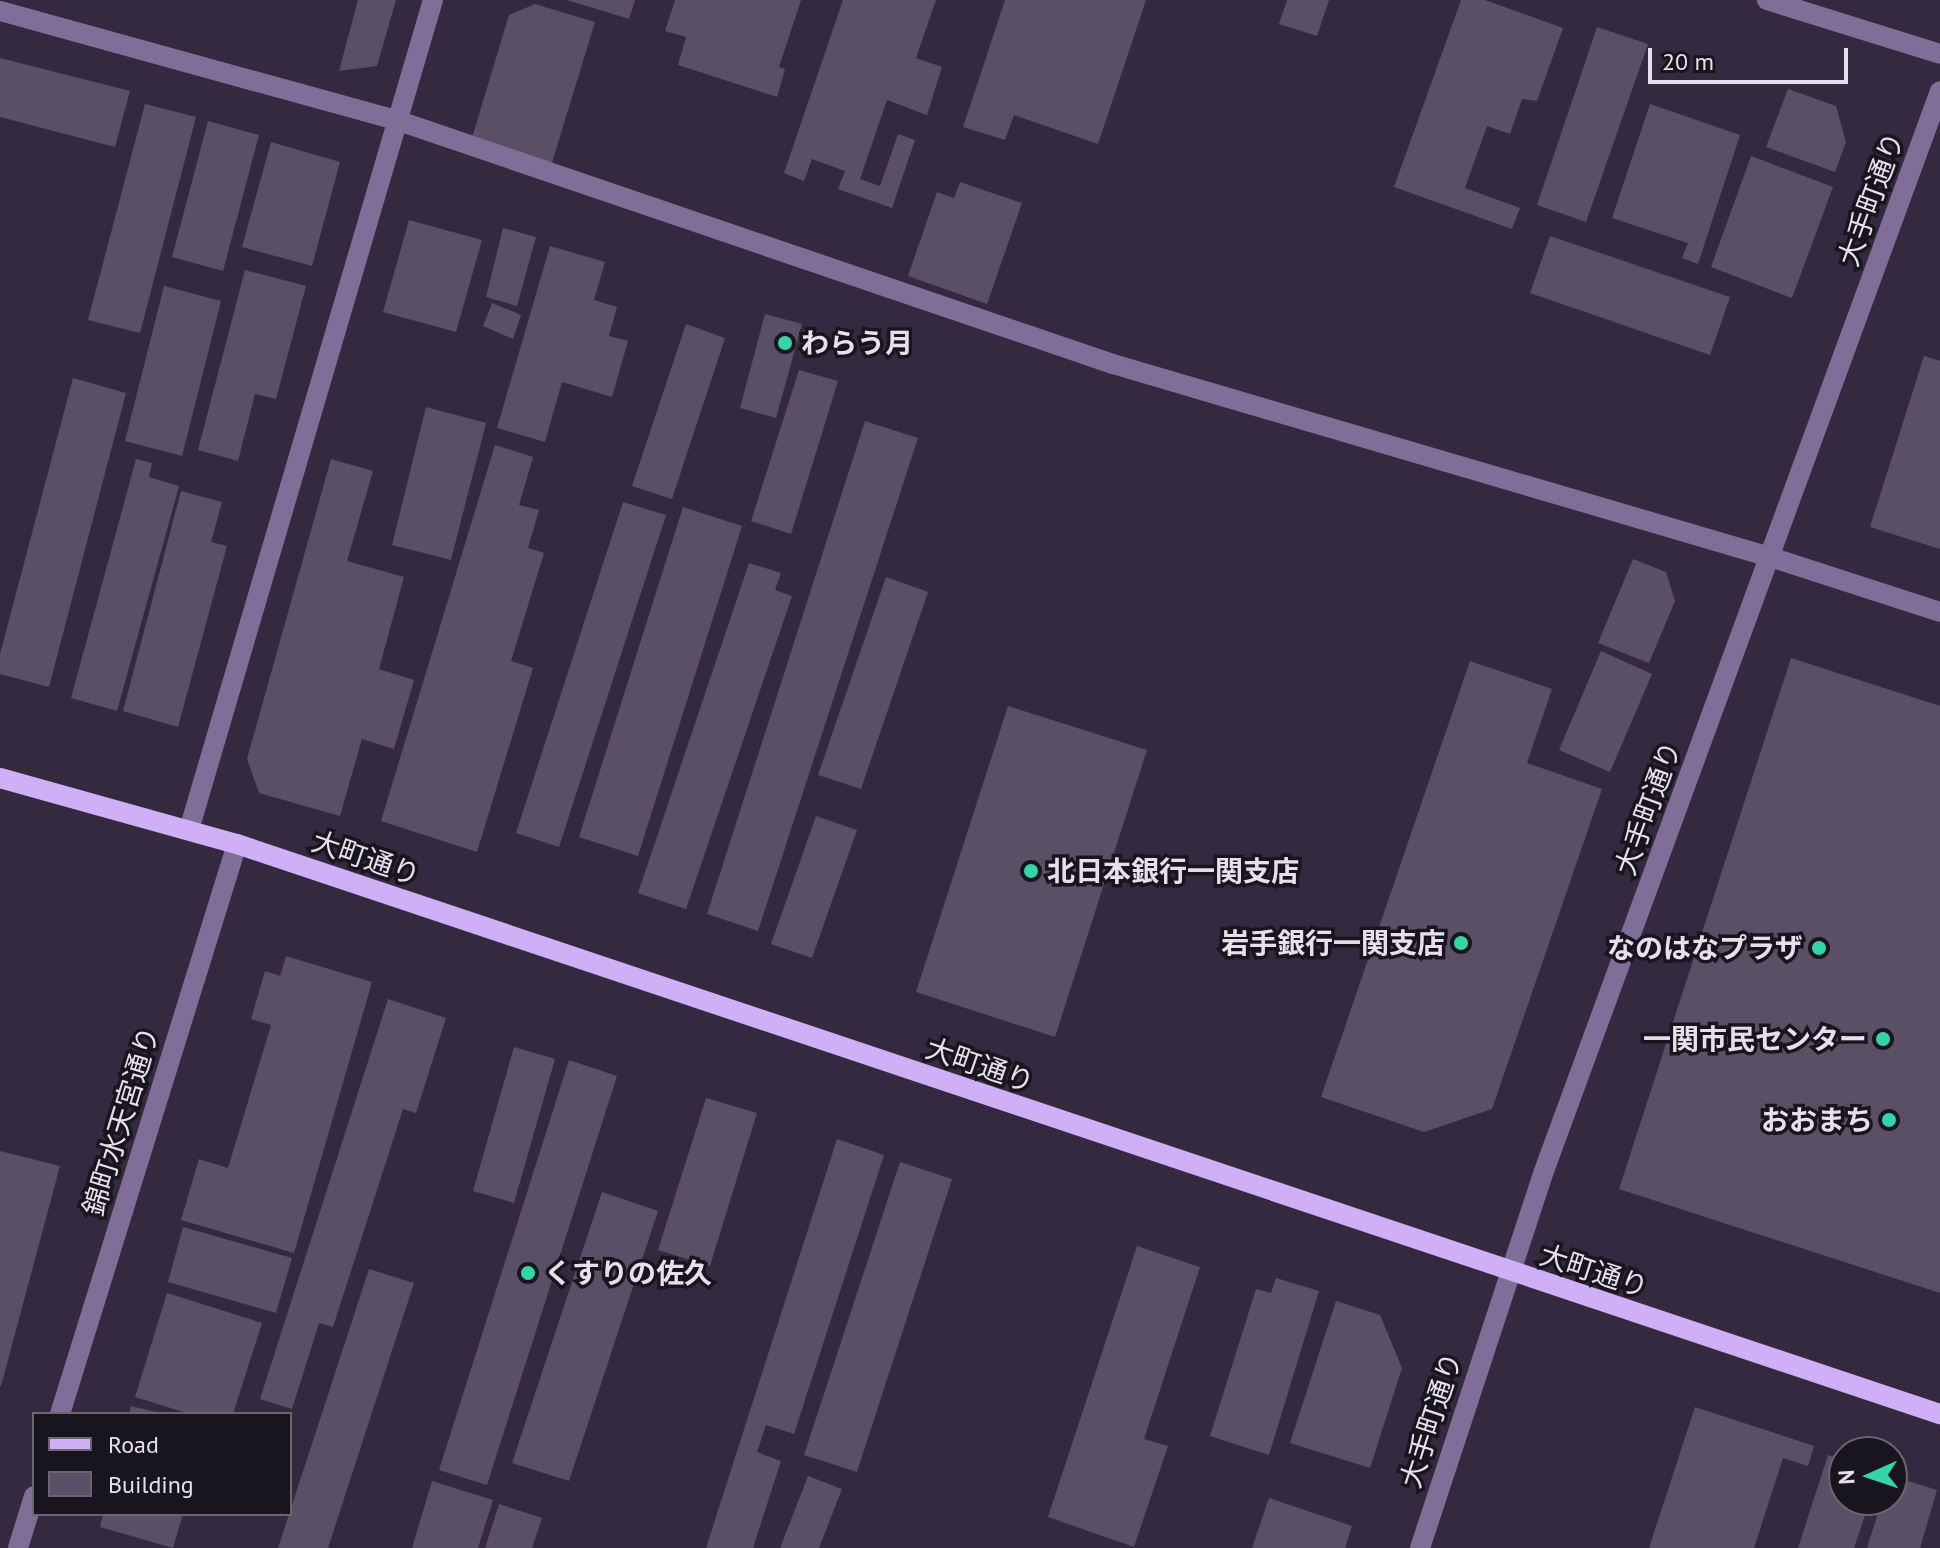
<!DOCTYPE html>
<meta charset="utf-8">
<style>
body{margin:0}
#map{position:relative;width:1940px;height:1548px;overflow:hidden;background:#342a3f;font-family:"PT Sans","Noto Sans JP",sans-serif}
div>[style]{position:absolute}
[style*='--x']{left:calc(var(--x)*1px);top:calc(var(--y)*1px);width:calc(var(--w)*1px);rotate:calc(var(--a)*1deg)}
.building>*{inset:0;background:#5a5066}
.minor>*{height:20px;margin:-10px;padding:0 10px;transform-origin:10px;border-radius:10px;background:#816e98}
.major>*{height:20px;margin:-10px;padding:0 10px;transform-origin:10px;border-radius:10px;background:#cfaff5}
.dots>*{width:22px;height:22px;translate:-50% -50%;box-sizing:border-box;border:4px solid #19151e;border-radius:50%}
span{translate:-50% -50%;white-space:nowrap;text-align:center;line-height:1.15;-webkit-text-stroke:7px #19151e;paint-order:stroke}
.street-label{font-size:28px;color:#e6e0ee}
.poi-label{font-size:28px;color:#e6e0ee;font-weight:700}
.left{translate:0 -50%;text-align:left}
.right{translate:-100% -50%;text-align:right}
.legend{position:absolute;left:32px;top:1412px;width:260px;height:104px;box-sizing:border-box;background:#19151e;border:2px solid #6b6671;margin:0;padding:10px 14px;list-style:none;font-size:24px;color:#e6e0ee}
.legend li{display:flex;align-items:center;gap:16px;height:40px}
.legend b{width:40px;border:2px solid #6b6671}
.north{position:absolute;left:1828px;top:1436px;width:80px;height:80px;box-sizing:border-box;background:#19151e;border:2px solid #6b6671;border-radius:50%;rotate:267deg;font-size:22px;font-weight:700;line-height:32px;text-align:center;color:#e6e0ee}
.north::after{content:'';display:block;margin:auto;width:28px;height:36px;background:#34d4a8;clip-path:polygon(50% 0,100% 100%,50% 72%,0 100%)}
.scale{position:absolute;left:1648px;top:48px;width:200px;height:36px;box-sizing:border-box;border:4px solid #e6e0ee;border-top:0;padding-left:10px;font-size:24px;line-height:28px;white-space:nowrap;color:#e6e0ee;-webkit-text-stroke:6px #19151e;paint-order:stroke}
</style>
<div id="map">
<div class="building">
<i style="clip-path:polygon(358px 0,396px 0,377px 66px,339px 71px)"></i>
<i style="clip-path:polygon(567px 0,635px 0,629px 19px)"></i>
<i style="clip-path:polygon(675px 0,801px 0,779px 67px,785px 69px,777px 97px,678px 65px,686px 37px,665px 31px)"></i>
<i style="clip-path:polygon(843px 0,936px 0,916px 58px,942px 67px,927px 115px,887px 100px,860px 179px,880px 186px,898px 134px,915px 140px,892px 208px,838px 189px,845px 171px,812px 159px,804px 181px,784px 173px)"></i>
<i style="clip-path:polygon(1005px 0,1146px 0,1098px 144px,1014px 115px,1005px 140px,963px 127px)"></i>
<i style="clip-path:polygon(1287px 0,1329px 0,1317px 36px,1279px 24px)"></i>
<i style="clip-path:polygon(1461px 0,1485px 0,1563px 28px,1537px 101px,1522px 99px,1510px 134px,1487px 126px,1465px 188px,1520px 208px,1512px 229px,1394px 187px)"></i>
<i style="clip-path:polygon(535px 4px,595px 22px,551px 166px,471px 141px,509px 15px)"></i>
<i style="clip-path:polygon(1597px 27px,1648px 44px,1586px 222px,1537px 205px)"></i>
<i style="clip-path:polygon(0 58px,130px 91px,115px 147px,0 117px)"></i>
<i style="clip-path:polygon(1788px 89px,1836px 106px,1846px 142px,1835px 172px,1766px 147px)"></i>
<i style="clip-path:polygon(145px 104px,196px 117px,140px 333px,88px 320px)"></i>
<i style="clip-path:polygon(1650px 104px,1740px 135px,1698px 264px,1682px 258px,1688px 243px,1612px 218px)"></i>
<i style="clip-path:polygon(208px 121px,259px 135px,223px 271px,172px 257px)"></i>
<i style="clip-path:polygon(271px 142px,340px 162px,312px 266px,242px 247px)"></i>
<i style="clip-path:polygon(1751px 156px,1833px 187px,1792px 298px,1711px 267px)"></i>
<i style="clip-path:polygon(960px 182px,1022px 203px,987px 304px,908px 276px,937px 192px,954px 198px)"></i>
<i style="clip-path:polygon(409px 220px,482px 240px,456px 332px,383px 312px)"></i>
<i style="clip-path:polygon(503px 228px,536px 237px,517px 306px,486px 297px)"></i>
<i style="clip-path:polygon(1550px 236px,1730px 297px,1710px 355px,1530px 293px)"></i>
<i style="clip-path:polygon(550px 246px,605px 262px,594px 300px,617px 307px,609px 336px,628px 341px,612px 397px,562px 382px,545px 442px,497px 428px)"></i>
<i style="clip-path:polygon(245px 270px,306px 286px,276px 399px,255px 394px,238px 461px,198px 450px)"></i>
<i style="clip-path:polygon(164px 286px,221px 301px,182px 456px,125px 441px)"></i>
<i style="clip-path:polygon(492px 303px,521px 315px,513px 339px,483px 326px)"></i>
<i style="clip-path:polygon(765px 314px,802px 324px,776px 418px,740px 408px)"></i>
<i style="clip-path:polygon(686px 324px,725px 338px,672px 499px,632px 486px)"></i>
<i style="clip-path:polygon(1924px 356px,1940px 361px,1940px 549px,1870px 527px)"></i>
<i style="clip-path:polygon(799px 370px,838px 381px,791px 534px,751px 521px)"></i>
<i style="clip-path:polygon(73px 378px,126px 393px,49px 687px,0 674px,0 654px)"></i>
<i style="clip-path:polygon(426px 407px,486px 423px,451px 560px,392px 545px)"></i>
<i style="clip-path:polygon(865px 421px,918px 438px,758px 931px,707px 914px)"></i>
<i style="clip-path:polygon(495px 445px,533px 457px,519px 505px,539px 510px,528px 548px,544px 553px,511px 661px,533px 668px,477px 852px,381px 821px)"></i>
<i style="clip-path:polygon(136px 459px,152px 463px,149px 477px,179px 486px,117px 711px,71px 698px)"></i>
<i style="clip-path:polygon(331px 459px,373px 471px,347px 561px,404px 577px,379px 669px,414px 680px,394px 749px,362px 739px,340px 816px,259px 793px,247px 759px)"></i>
<i style="clip-path:polygon(181px 491px,222px 502px,211px 542px,227px 546px,178px 727px,123px 711px)"></i>
<i style="clip-path:polygon(623px 502px,666px 515px,559px 847px,516px 833px)"></i>
<i style="clip-path:polygon(683px 507px,742px 526px,638px 856px,579px 837px)"></i>
<i style="clip-path:polygon(1633px 559px,1666px 572px,1675px 601px,1649px 663px,1598px 643px)"></i>
<i style="clip-path:polygon(749px 563px,781px 573px,775px 590px,792px 596px,686px 909px,638px 893px)"></i>
<i style="clip-path:polygon(886px 577px,928px 592px,861px 789px,818px 775px)"></i>
<i style="clip-path:polygon(1601px 651px,1652px 674px,1610px 772px,1559px 750px)"></i>
<i style="clip-path:polygon(1791px 658px,1940px 706px,1940px 1293px,1619px 1189px)"></i>
<i style="clip-path:polygon(1470px 661px,1552px 689px,1527px 763px,1602px 789px,1492px 1109px,1424px 1132px,1321px 1097px)"></i>
<i style="clip-path:polygon(1008px 706px,1147px 750px,1055px 1037px,916px 992px)"></i>
<i style="clip-path:polygon(816px 816px,857px 830px,812px 958px,771px 944px)"></i>
<i style="clip-path:polygon(286px 956px,372px 982px,294px 1253px,181px 1220px,199px 1159px,228px 1168px,271px 1025px,251px 1019px,265px 971px,280px 976px)"></i>
<i style="clip-path:polygon(388px 999px,446px 1018px,416px 1113px,403px 1109px,333px 1327px,319px 1323px,292px 1409px,260px 1399px)"></i>
<i style="clip-path:polygon(514px 1047px,555px 1059px,514px 1203px,473px 1191px)"></i>
<i style="clip-path:polygon(569px 1060px,617px 1076px,487px 1485px,439px 1470px)"></i>
<i style="clip-path:polygon(706px 1098px,757px 1113px,710px 1266px,658px 1250px)"></i>
<i style="clip-path:polygon(837px 1139px,884px 1155px,794px 1434px,766px 1425px,757px 1452px,781px 1461px,753px 1548px,706px 1548px)"></i>
<i style="clip-path:polygon(0 1151px,60px 1166px,1px 1386px,0 1386px)"></i>
<i style="clip-path:polygon(900px 1162px,952px 1179px,857px 1472px,804px 1455px)"></i>
<i style="clip-path:polygon(602px 1192px,658px 1211px,569px 1481px,512px 1463px)"></i>
<i style="clip-path:polygon(183px 1227px,292px 1258px,276px 1313px,168px 1282px)"></i>
<i style="clip-path:polygon(1137px 1246px,1200px 1267px,1144px 1439px,1168px 1446px,1134px 1547px,1048px 1517px)"></i>
<i style="clip-path:polygon(369px 1269px,414px 1283px,328px 1548px,278px 1548px)"></i>
<i style="clip-path:polygon(1276px 1278px,1319px 1291px,1269px 1455px,1210px 1436px,1256px 1289px,1271px 1293px)"></i>
<i style="clip-path:polygon(167px 1293px,262px 1323px,233px 1414px,190px 1414px,135px 1397px)"></i>
<i style="clip-path:polygon(1336px 1301px,1380px 1315px,1402px 1368px,1370px 1468px,1290px 1443px)"></i>
<i style="clip-path:polygon(131px 1406px,160px 1413px,160px 1414px,129px 1414px)"></i>
<i style="clip-path:polygon(1695px 1407px,1814px 1446px,1808px 1466px,1783px 1458px,1754px 1548px,1649px 1548px)"></i>
<i style="clip-path:polygon(1828px 1455px,1844px 1460px,1844px 1500px,1870px 1500px,1854px 1548px,1798px 1548px)"></i>
<i style="clip-path:polygon(808px 1476px,842px 1489px,819px 1548px,780px 1548px)"></i>
<i style="clip-path:polygon(1892px 1476px,1937px 1490px,1920px 1548px,1867px 1548px,1882px 1500px,1892px 1500px)"></i>
<i style="clip-path:polygon(432px 1481px,493px 1500px,478px 1548px,412px 1548px)"></i>
<i style="clip-path:polygon(1269px 1498px,1352px 1526px,1345px 1548px,1252px 1548px)"></i>
<i style="clip-path:polygon(499px 1504px,542px 1518px,532px 1548px,485px 1548px)"></i>
<i style="clip-path:polygon(103px 1514px,183px 1514px,173px 1548px,100px 1527px)"></i>
</div>
<div class="minor">
<i style="--x:1767;--y:0;--w:181;--a:17.3"></i>
<i style="--x:0;--y:11;--w:414;--a:15.4"></i>
<i style="--x:399;--y:121;--w:754;--a:18.8"></i>
<i style="--x:1113;--y:364;--w:685;--a:16.37"></i>
<i style="--x:1770;--y:557;--w:179;--a:17.9"></i>
<i style="--x:189;--y:830;--w:865;--a:-73.62"></i>
<i style="--x:60;--y:1414;--w:597;--a:-72.75"></i>
<i style="--x:18;--y:1548;--w:54;--a:-72.9"></i>
<i style="--x:1420;--y:1548;--w:397;--a:-71.8"></i>
<i style="--x:1544;--y:1171;--w:1150;--a:-69.86"></i>
</div>
<div class="major">
<i style="--x:0;--y:778;--w:246;--a:15.6"></i>
<i style="--x:237;--y:844;--w:1796;--a:18.51"></i>
</div>
<div class="dots">
<i style="left:785px;top:343px;background:#34d4a8"></i>
<i style="left:1031px;top:871px;background:#34d4a8"></i>
<i style="left:1461px;top:943px;background:#34d4a8"></i>
<i style="left:1819px;top:948px;background:#34d4a8"></i>
<i style="left:1883px;top:1039px;background:#34d4a8"></i>
<i style="left:1889px;top:1120px;background:#34d4a8"></i>
<i style="left:528px;top:1273px;background:#34d4a8"></i>
</div>
<div class="street-label">
<span style="left:1871px;top:199px;rotate:-70deg">大手町通り</span>
<span style="left:1648px;top:808px;rotate:-70deg">大手町通り</span>
<span style="left:366px;top:858px;rotate:19deg">大町通り</span>
<span style="left:980px;top:1065px;rotate:19deg">大町通り</span>
<span style="left:121px;top:1121px;rotate:-73deg">錦町水天宮通り</span>
<span style="left:1594px;top:1271px;rotate:18deg">大町通り</span>
<span style="left:1431px;top:1420px;rotate:-72deg">大手町通り</span>
</div>
<div class="poi-label">
<span class="left" style="left:801px;top:343px">わらう月</span>
<span class="left" style="left:1047px;top:871px">北日本銀行一関支店</span>
<span class="right" style="left:1445px;top:943px">岩手銀行一関支店</span>
<span class="right" style="left:1803px;top:948px">なのはなプラザ</span>
<span class="right" style="left:1867px;top:1039px">一関市民センター</span>
<span class="right" style="left:1873px;top:1120px">おおまち</span>
<span class="left" style="left:544px;top:1273px">くすりの佐久</span>
</div>
<ul class="legend">
<li><b style="height:10px;background:#cfaff5"></b>Road</li>
<li><b style="height:22px;background:#5a5066"></b>Building</li>
</ul>
<div class="north">N</div>
<div class="scale">20 m</div>
</div>
